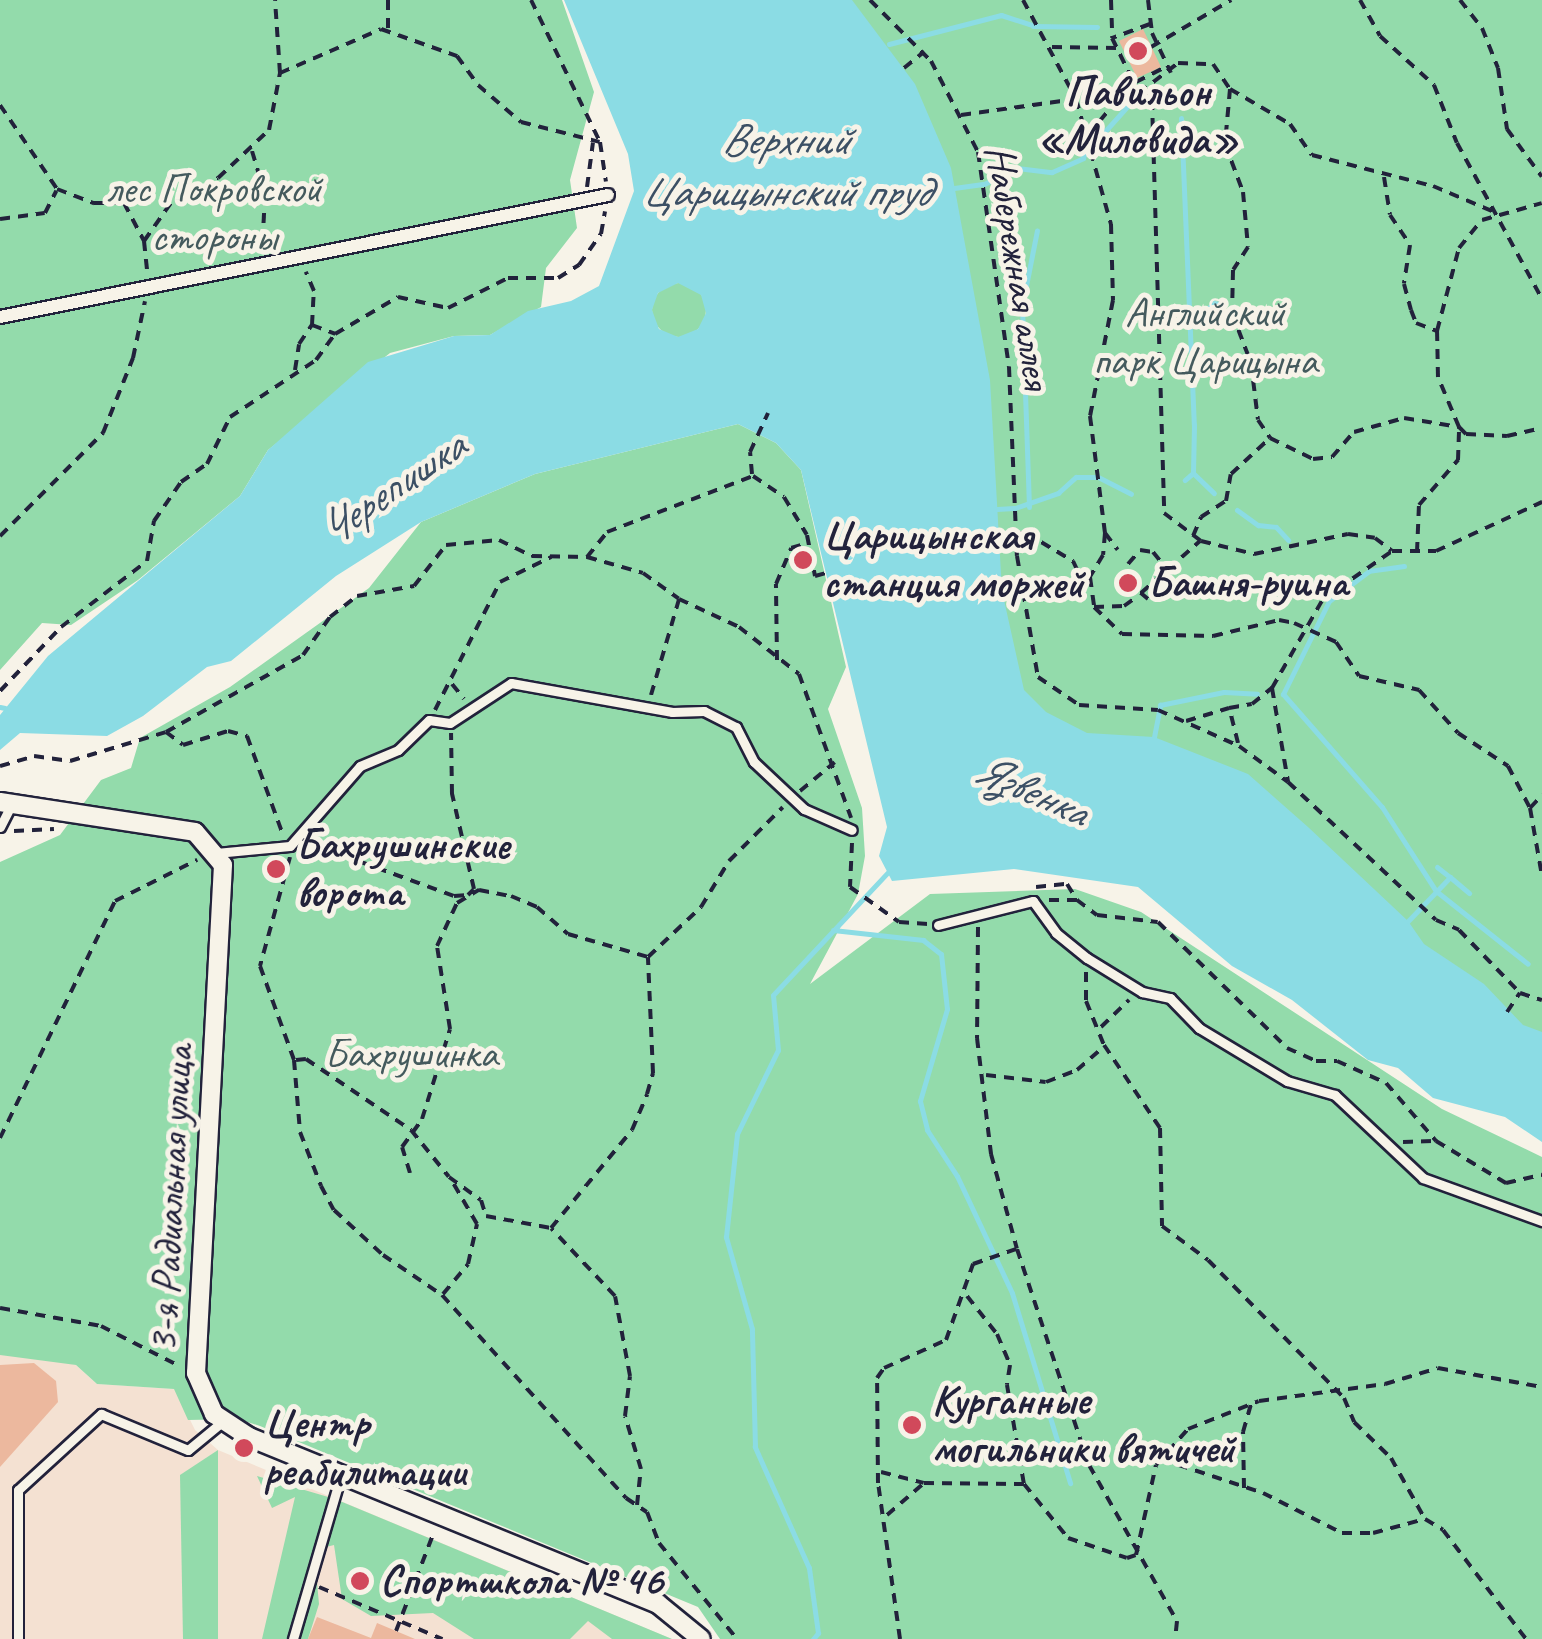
<!DOCTYPE html>
<meta charset="utf-8">
<style>
body{margin:0}
#map{position:relative;width:1542px;height:1639px;overflow:hidden;background:#f7f3e8;font-family:Caveat,sans-serif}
div>[style]{position:absolute}
[style*='--x']{left:calc(var(--x)*1px);top:calc(var(--y)*1px);width:calc(var(--w)*1px);rotate:calc(var(--a)*1deg)}
.built>*{inset:0;background:#f4e1d2}
.green>*{inset:0;background:#93dbab}
.round{border-radius:50%}
.water>*{inset:0;background:#8bdce4}
.stream>*{height:5px;margin:-2.5px;padding:0 2.5px;transform-origin:2.5px;border-radius:2.5px;background:#8bdce4}
.building>*{inset:0;background:#ecb89e}
.path>*{height:4px;margin-top:-2px;transform-origin:0;background:repeating-linear-gradient(90deg,#22223b 0 10px,transparent 0 18px)}
.roads{filter:drop-shadow(2px 0 #22223b) drop-shadow(-2px 0 #22223b) drop-shadow(0 2px #22223b) drop-shadow(0 -2px #22223b)}
.service>*{height:9px;margin:-4.5px;padding:0 4.5px;transform-origin:4.5px;border-radius:4.5px;background:#f7f3e8}
.pedestrian>*{height:12px;margin:-6px;padding:0 6px;transform-origin:6px;border-radius:6px;background:#f7f3e8}
.minor>*{height:18px;margin:-9px;padding:0 9px;transform-origin:9px;border-radius:9px;background:#f7f3e8}
.dots>*{width:28px;height:28px;translate:-50% -50%;box-sizing:border-box;border:5px solid #f7f3e8;border-radius:50%}
span{translate:-50% -50%;white-space:nowrap;text-align:center;line-height:1.15;-webkit-text-stroke:10px #f7f3e8;paint-order:stroke}
.poi-label{font-size:42px;color:#22223b;font-weight:700}
.left{translate:0 -50%;text-align:left}
.park-label{font-size:42px;color:#445a5d}
.street-label{font-size:42px;color:#22223b}
.water-label{font-size:45px;color:#3c5065;font-style:italic}
</style>
<div id="map">
<div class="built">
<i style="clip-path:polygon(31px 1354px,76px 1365px,97px 1384px,175px 1389px,195px 1430px,218px 1450px,672px 1639px,0 1639px,0 1355px)"></i>
</div>
<div class="green">
<i style="clip-path:polygon(0 0,562px 0,594px 92px,570px 180px,577px 228px,546px 268px,541px 307px,490px 335px,454px 336px,390px 353px,268px 450px,240px 496px,138px 580px,71px 625px,42px 623px,0 670px)"></i>
<i style="clip-path:polygon(702px 0,1542px 0,1542px 1076px,1029px 796px)"></i>
<i class="round" style="left:652px;top:283px;width:54px;height:54px"></i>
<i style="clip-path:polygon(738px 424px,776px 443px,801px 470px,846px 667px,828px 709px,862px 808px,865px 856px,858px 894px,810px 984px,930px 894px,1075px 889px,1141px 912px,1442px 1109px,1542px 1157px,1542px 1639px,720px 1639px,698px 1607px,260px 1426px,238px 1419px,188px 1420px,174px 1389px,97px 1384px,76px 1365px,0 1355px,0 862px,60px 835px,101px 780px,131px 768px,140px 738px,230px 687px,369px 588px,421px 522px,535px 474px)"></i>
<i style="clip-path:polygon(218px 1450px,218px 1639px,183px 1639px,180px 1475px)"></i>
<i style="clip-path:polygon(257px 1476px,335px 1499px,672px 1639px,612px 1639px,588px 1621px,570px 1639px,474px 1639px,433px 1613px,371px 1616px,342px 1599px,334px 1545px,314px 1550px,319px 1604px,308px 1639px,262px 1639px,295px 1497px,272px 1508px)"></i>
</div>
<div class="water">
<i style="clip-path:polygon(evenodd,564px 0,852px 0,915px 84px,951px 168px,990px 380px,1002px 591px,1024px 690px,1046px 712px,1087px 733px,1154px 737px,1248px 774px,1308px 827px,1408px 921px,1424px 944px,1484px 984px,1523px 1025px,1542px 1032px,1542px 1142px,1505px 1117px,1433px 1098px,1398px 1068px,1368px 1060px,1292px 1000px,1232px 966px,1138px 887px,1014px 869px,892px 881px,879px 856px,887px 827px,801px 470px,776px 443px,738px 424px,535px 474px,421px 522px,336px 576px,231px 661px,207px 667px,143px 716px,107px 736px,20px 733px,0 750px,0 715px,48px 656px,240px 496px,268px 450px,368px 362px,454px 336px,490px 335px,528px 311px,571px 301px,599px 286px,634px 191px,628px 154px,564px 0,678px 283px,701px 295px,706px 313px,698px 329px,678px 337px,659px 329px,652px 310px,658px 293px,678px 283px)"></i>
</div>
<div class="stream">
<i style="--x:1033;--y:26;--w:64;--a:0.9"></i>
<i style="--x:889;--y:44;--w:116;--a:-14.5"></i>
<i style="--x:1001;--y:15;--w:33;--a:18"></i>
<i style="--x:1181;--y:118;--w:307;--a:87.6"></i>
<i style="--x:1194;--y:425;--w:48;--a:91.2"></i>
<i style="--x:1193;--y:473;--w:11;--a:139"></i>
<i style="--x:1098;--y:139;--w:52;--a:-48.1"></i>
<i style="--x:984;--y:184;--w:37;--a:-26"></i>
<i style="--x:1017;--y:168;--w:35;--a:7"></i>
<i style="--x:1052;--y:172;--w:34;--a:-24"></i>
<i style="--x:1083;--y:158;--w:10;--a:-73"></i>
<i style="--x:954;--y:188;--w:29;--a:-8"></i>
<i style="--x:1188;--y:310;--w:14;--a:17"></i>
<i style="--x:1201;--y:314;--w:17;--a:-40"></i>
<i style="--x:1214;--y:303;--w:10;--a:11"></i>
<i style="--x:1193;--y:473;--w:29;--a:44"></i>
<i style="--x:1098;--y:477;--w:37;--a:27"></i>
<i style="--x:1029;--y:507;--w:201;--a:-92"></i>
<i style="--x:1022;--y:306;--w:77;--a:-78.8"></i>
<i style="--x:1015;--y:508;--w:46;--a:-19.2"></i>
<i style="--x:1058;--y:493;--w:24;--a:-42"></i>
<i style="--x:1076;--y:477;--w:20;--a:0"></i>
<i style="--x:997;--y:509;--w:17;--a:-3"></i>
<i style="--x:1237;--y:510;--w:26;--a:36"></i>
<i style="--x:1258;--y:525;--w:18;--a:6"></i>
<i style="--x:1276;--y:527;--w:18;--a:47"></i>
<i style="--x:1404;--y:566;--w:35;--a:172"></i>
<i style="--x:1369;--y:571;--w:50;--a:143.1"></i>
<i style="--x:1329;--y:601;--w:104;--a:116.3"></i>
<i style="--x:1283;--y:694;--w:150;--a:48.8"></i>
<i style="--x:1382;--y:807;--w:100;--a:57.3"></i>
<i style="--x:1436;--y:891;--w:117;--a:38.4"></i>
<i style="--x:0;--y:707;--w:5;--a:11"></i>
<i style="--x:1154;--y:737;--w:33;--a:-79"></i>
<i style="--x:1160;--y:705;--w:65;--a:-11.5"></i>
<i style="--x:1224;--y:692;--w:33;--a:3"></i>
<i style="--x:1437;--y:867;--w:16;--a:38"></i>
<i style="--x:1408;--y:921;--w:61;--a:-46.3"></i>
<i style="--x:1450;--y:877;--w:25;--a:40"></i>
<i style="--x:833;--y:930;--w:91;--a:6.3"></i>
<i style="--x:923;--y:940;--w:23;--a:38"></i>
<i style="--x:941;--y:954;--w:55;--a:83.8"></i>
<i style="--x:947;--y:1009;--w:96;--a:106.4"></i>
<i style="--x:920;--y:1101;--w:30;--a:76"></i>
<i style="--x:927;--y:1130;--w:55;--a:56.9"></i>
<i style="--x:957;--y:1176;--w:129;--a:64.8"></i>
<i style="--x:1012;--y:1293;--w:199;--a:73"></i>
<i style="--x:813;--y:1639;--w:8;--a:-50"></i>
<i style="--x:818;--y:1633;--w:66;--a:-97.9"></i>
<i style="--x:809;--y:1568;--w:133;--a:-114.1"></i>
<i style="--x:755;--y:1447;--w:118;--a:-91.5"></i>
<i style="--x:752;--y:1329;--w:96;--a:-105.8"></i>
<i style="--x:726;--y:1237;--w:104;--a:-83.9"></i>
<i style="--x:737;--y:1134;--w:93;--a:-64"></i>
<i style="--x:778;--y:1050;--w:55;--a:-95.2"></i>
<i style="--x:773;--y:995;--w:170;--a:-46.9"></i>
</div>
<div class="building">
<i style="clip-path:polygon(1143px 29px,1161px 67px,1137px 78px,1119px 41px)"></i>
<i style="clip-path:polygon(34px 1363px,56px 1381px,58px 1402px,0 1467px,0 1365px)"></i>
<i style="clip-path:polygon(317px 1617px,371px 1638px,377px 1623px,415px 1639px,308px 1639px)"></i>
</div>
<div class="path">
<i style="--x:388;--y:0;--w:30;--a:90"></i>
<i style="--x:531;--y:0;--w:158;--a:64.1"></i>
<i style="--x:600;--y:142;--w:40;--a:81.5"></i>
<i style="--x:870;--y:0;--w:86;--a:45"></i>
<i style="--x:931;--y:61;--w:102;--a:62.7"></i>
<i style="--x:978;--y:152;--w:217;--a:81.8"></i>
<i style="--x:1009;--y:367;--w:189;--a:87.6"></i>
<i style="--x:1017;--y:556;--w:123;--a:80.2"></i>
<i style="--x:1038;--y:677;--w:50;--a:34.3"></i>
<i style="--x:1079;--y:705;--w:79;--a:3.6"></i>
<i style="--x:1158;--y:710;--w:89;--a:24"></i>
<i style="--x:1239;--y:746;--w:61;--a:36.3"></i>
<i style="--x:1288;--y:782;--w:202;--a:43"></i>
<i style="--x:1436;--y:920;--w:25;--a:23"></i>
<i style="--x:1459;--y:930;--w:88;--a:45.9"></i>
<i style="--x:1520;--y:993;--w:23;--a:18"></i>
<i style="--x:1023;--y:0;--w:112;--a:61.8"></i>
<i style="--x:1076;--y:99;--w:130;--a:74.4"></i>
<i style="--x:1111;--y:224;--w:76;--a:88.5"></i>
<i style="--x:1113;--y:300;--w:118;--a:101.2"></i>
<i style="--x:1090;--y:416;--w:118;--a:82.7"></i>
<i style="--x:1105;--y:533;--w:22;--a:95"></i>
<i style="--x:1103;--y:555;--w:26;--a:121"></i>
<i style="--x:1090;--y:577;--w:30;--a:82"></i>
<i style="--x:1094;--y:607;--w:39;--a:44"></i>
<i style="--x:1122;--y:634;--w:91;--a:1.3"></i>
<i style="--x:1213;--y:636;--w:68;--a:-13.6"></i>
<i style="--x:1279;--y:620;--w:15;--a:11"></i>
<i style="--x:1294;--y:623;--w:46;--a:24.3"></i>
<i style="--x:1336;--y:642;--w:41;--a:55.9"></i>
<i style="--x:1359;--y:676;--w:62;--a:13.1"></i>
<i style="--x:1419;--y:690;--w:58;--a:47.8"></i>
<i style="--x:1458;--y:733;--w:60;--a:33.4"></i>
<i style="--x:1508;--y:766;--w:47;--a:62.4"></i>
<i style="--x:1530;--y:808;--w:69;--a:80"></i>
<i style="--x:1111;--y:0;--w:38;--a:88"></i>
<i style="--x:1148;--y:0;--w:33;--a:83"></i>
<i style="--x:1152;--y:33;--w:44;--a:64.6"></i>
<i style="--x:1360;--y:0;--w:41;--a:60.9"></i>
<i style="--x:1380;--y:36;--w:73;--a:42.2"></i>
<i style="--x:1434;--y:85;--w:62;--a:68.4"></i>
<i style="--x:1457;--y:143;--w:178;--a:61.4"></i>
<i style="--x:1460;--y:0;--w:36;--a:52"></i>
<i style="--x:1482;--y:28;--w:43;--a:68.2"></i>
<i style="--x:1498;--y:68;--w:62;--a:81.6"></i>
<i style="--x:1507;--y:129;--w:59;--a:53.9"></i>
<i style="--x:1150;--y:24;--w:40;--a:159.8"></i>
<i style="--x:1112;--y:38;--w:61;--a:63.9"></i>
<i style="--x:1139;--y:93;--w:49;--a:-37.6"></i>
<i style="--x:1178;--y:63;--w:35;--a:2"></i>
<i style="--x:1213;--y:64;--w:30;--a:56"></i>
<i style="--x:1230;--y:89;--w:69;--a:30.3"></i>
<i style="--x:1290;--y:124;--w:38;--a:55"></i>
<i style="--x:1312;--y:155;--w:125;--a:14.4"></i>
<i style="--x:1433;--y:186;--w:72;--a:23"></i>
<i style="--x:1052;--y:47;--w:65;--a:0.9"></i>
<i style="--x:1151;--y:47;--w:93;--a:-30.4"></i>
<i style="--x:904;--y:68;--w:26;--a:-39"></i>
<i style="--x:280;--y:73;--w:110;--a:-23.5"></i>
<i style="--x:381;--y:29;--w:81;--a:19.6"></i>
<i style="--x:457;--y:56;--w:36;--a:54"></i>
<i style="--x:478;--y:85;--w:57;--a:40.7"></i>
<i style="--x:521;--y:122;--w:81;--a:14.2"></i>
<i style="--x:1136;--y:82;--w:35;--a:-27"></i>
<i style="--x:1146;--y:89;--w:13;--a:61"></i>
<i style="--x:1152;--y:100;--w:413;--a:88.3"></i>
<i style="--x:1164;--y:513;--w:46;--a:37.1"></i>
<i style="--x:1201;--y:541;--w:55;--a:13.8"></i>
<i style="--x:1254;--y:554;--w:96;--a:-12"></i>
<i style="--x:1348;--y:534;--w:27;--a:8"></i>
<i style="--x:1375;--y:538;--w:21;--a:37"></i>
<i style="--x:1230;--y:89;--w:55;--a:95.2"></i>
<i style="--x:1225;--y:144;--w:51;--a:69.4"></i>
<i style="--x:1243;--y:192;--w:55;--a:84.8"></i>
<i style="--x:1248;--y:247;--w:27;--a:123"></i>
<i style="--x:1233;--y:270;--w:43;--a:91.3"></i>
<i style="--x:1232;--y:313;--w:53;--a:69.2"></i>
<i style="--x:1251;--y:363;--w:57;--a:83"></i>
<i style="--x:1258;--y:420;--w:22;--a:56"></i>
<i style="--x:1270;--y:438;--w:48;--a:26"></i>
<i style="--x:1313;--y:459;--w:19;--a:-6"></i>
<i style="--x:1332;--y:457;--w:33;--a:-49"></i>
<i style="--x:1354;--y:432;--w:52;--a:-15.6"></i>
<i style="--x:1404;--y:418;--w:56;--a:9.3"></i>
<i style="--x:1459;--y:427;--w:10;--a:45"></i>
<i style="--x:1466;--y:434;--w:41;--a:2.8"></i>
<i style="--x:1507;--y:436;--w:36;--a:-13"></i>
<i style="--x:0;--y:105;--w:102;--a:55.8"></i>
<i style="--x:57;--y:189;--w:40;--a:21"></i>
<i style="--x:94;--y:203;--w:30;--a:0"></i>
<i style="--x:124;--y:203;--w:43;--a:62.2"></i>
<i style="--x:144;--y:241;--w:31;--a:84"></i>
<i style="--x:961;--y:115;--w:116;--a:-7.9"></i>
<i style="--x:1088;--y:135;--w:70;--a:-50.2"></i>
<i style="--x:252;--y:151;--w:46;--a:73.5"></i>
<i style="--x:265;--y:195;--w:57;--a:93"></i>
<i style="--x:1384;--y:177;--w:38;--a:81"></i>
<i style="--x:1390;--y:215;--w:36;--a:56"></i>
<i style="--x:1410;--y:245;--w:39;--a:99"></i>
<i style="--x:1404;--y:284;--w:27;--a:75"></i>
<i style="--x:1411;--y:310;--w:14;--a:69"></i>
<i style="--x:1416;--y:323;--w:22;--a:21"></i>
<i style="--x:587;--y:187;--w:45;--a:-82.4"></i>
<i style="--x:124;--y:203;--w:62;--a:-5.5"></i>
<i style="--x:186;--y:197;--w:37;--a:-31"></i>
<i style="--x:218;--y:178;--w:70;--a:-43.3"></i>
<i style="--x:269;--y:130;--w:58;--a:-79.1"></i>
<i style="--x:280;--y:73;--w:73;--a:-93.9"></i>
<i style="--x:0;--y:219;--w:45;--a:-7.6"></i>
<i style="--x:45;--y:213;--w:25;--a:-63"></i>
<i style="--x:144;--y:241;--w:50;--a:-54.7"></i>
<i style="--x:312;--y:325;--w:25;--a:21"></i>
<i style="--x:295;--y:370;--w:26;--a:-81"></i>
<i style="--x:299;--y:344;--w:23;--a:-56"></i>
<i style="--x:312;--y:325;--w:34;--a:-87"></i>
<i style="--x:314;--y:291;--w:21;--a:-113"></i>
<i style="--x:752;--y:474;--w:22;--a:-95"></i>
<i style="--x:750;--y:452;--w:43;--a:-65.2"></i>
<i style="--x:1016;--y:533;--w:10;--a:0"></i>
<i style="--x:1026;--y:533;--w:55;--a:30.8"></i>
<i style="--x:1073;--y:561;--w:19;--a:65"></i>
<i style="--x:1081;--y:578;--w:9;--a:-6"></i>
<i style="--x:1105;--y:533;--w:21;--a:53"></i>
<i style="--x:0;--y:536;--w:146;--a:-45"></i>
<i style="--x:103;--y:433;--w:81;--a:-68.2"></i>
<i style="--x:133;--y:358;--w:58;--a:-78.1"></i>
<i style="--x:1193;--y:536;--w:21;--a:-67"></i>
<i style="--x:1201;--y:517;--w:30;--a:-33"></i>
<i style="--x:1226;--y:501;--w:27;--a:-80"></i>
<i style="--x:1231;--y:474;--w:53;--a:-42.7"></i>
<i style="--x:1392;--y:551;--w:44;--a:0"></i>
<i style="--x:1436;--y:551;--w:117;--a:-24.8"></i>
<i style="--x:1417;--y:552;--w:47;--a:-87.6"></i>
<i style="--x:1419;--y:505;--w:60;--a:-49.1"></i>
<i style="--x:1458;--y:460;--w:33;--a:-88"></i>
<i style="--x:1459;--y:427;--w:54;--a:-112.8"></i>
<i style="--x:1438;--y:377;--w:46;--a:-91.2"></i>
<i style="--x:1437;--y:331;--w:86;--a:-75.2"></i>
<i style="--x:1459;--y:248;--w:36;--a:-51"></i>
<i style="--x:1482;--y:220;--w:62;--a:-15.8"></i>
<i style="--x:587;--y:557;--w:32;--a:-51"></i>
<i style="--x:607;--y:532;--w:156;--a:-21"></i>
<i style="--x:753;--y:476;--w:37;--a:34"></i>
<i style="--x:784;--y:497;--w:44;--a:58.8"></i>
<i style="--x:807;--y:535;--w:42;--a:79"></i>
<i style="--x:815;--y:576;--w:11;--a:-15"></i>
<i style="--x:1141;--y:593;--w:79;--a:-41.4"></i>
<i style="--x:1148;--y:599;--w:26;--a:-140"></i>
<i style="--x:1128;--y:582;--w:18;--a:-90"></i>
<i style="--x:1128;--y:564;--w:18;--a:-49"></i>
<i style="--x:1140;--y:550;--w:13;--a:9"></i>
<i style="--x:1153;--y:552;--w:21;--a:51"></i>
<i style="--x:1094;--y:607;--w:30;--a:-2"></i>
<i style="--x:1124;--y:606;--w:17;--a:-36"></i>
<i style="--x:777;--y:660;--w:76;--a:-90.8"></i>
<i style="--x:776;--y:584;--w:39;--a:-67"></i>
<i style="--x:791;--y:548;--w:19;--a:-16"></i>
<i style="--x:452;--y:684;--w:19;--a:51"></i>
<i style="--x:1272;--y:688;--w:103;--a:-60.2"></i>
<i style="--x:1323;--y:599;--w:84;--a:-34.8"></i>
<i style="--x:0;--y:691;--w:88;--a:-46.4"></i>
<i style="--x:61;--y:627;--w:108;--a:-37.5"></i>
<i style="--x:147;--y:561;--w:41;--a:-80.1"></i>
<i style="--x:154;--y:521;--w:47;--a:-55.3"></i>
<i style="--x:181;--y:482;--w:32;--a:-35"></i>
<i style="--x:207;--y:464;--w:52;--a:-63.9"></i>
<i style="--x:230;--y:417;--w:103;--a:-33.5"></i>
<i style="--x:316;--y:360;--w:32;--a:-54"></i>
<i style="--x:335;--y:334;--w:73;--a:-30.4"></i>
<i style="--x:398;--y:297;--w:51;--a:12.4"></i>
<i style="--x:448;--y:308;--w:67;--a:-26.6"></i>
<i style="--x:508;--y:278;--w:50;--a:0"></i>
<i style="--x:558;--y:278;--w:25;--a:-32"></i>
<i style="--x:579;--y:265;--w:38;--a:-55"></i>
<i style="--x:601;--y:234;--w:23;--a:-80"></i>
<i style="--x:651;--y:695;--w:100;--a:-73.7"></i>
<i style="--x:435;--y:710;--w:144;--a:-63.1"></i>
<i style="--x:500;--y:582;--w:57;--a:-26.1"></i>
<i style="--x:1186;--y:721;--w:45;--a:-16.8"></i>
<i style="--x:166;--y:732;--w:21;--a:37"></i>
<i style="--x:183;--y:745;--w:47;--a:-17.3"></i>
<i style="--x:228;--y:731;--w:20;--a:15"></i>
<i style="--x:247;--y:736;--w:105;--a:70"></i>
<i style="--x:1238;--y:743;--w:36;--a:-104"></i>
<i style="--x:1229;--y:708;--w:23;--a:-10"></i>
<i style="--x:1252;--y:704;--w:26;--a:-39"></i>
<i style="--x:1272;--y:688;--w:95;--a:80.3"></i>
<i style="--x:0;--y:766;--w:35;--a:-16"></i>
<i style="--x:34;--y:756;--w:36;--a:8"></i>
<i style="--x:70;--y:761;--w:100;--a:-16.8"></i>
<i style="--x:166;--y:732;--w:157;--a:-29.3"></i>
<i style="--x:303;--y:655;--w:47;--a:-54.6"></i>
<i style="--x:330;--y:617;--w:34;--a:-38"></i>
<i style="--x:357;--y:596;--w:58;--a:-10"></i>
<i style="--x:414;--y:586;--w:52;--a:-52"></i>
<i style="--x:446;--y:545;--w:53;--a:-5.4"></i>
<i style="--x:499;--y:540;--w:37;--a:26"></i>
<i style="--x:532;--y:556;--w:55;--a:1"></i>
<i style="--x:587;--y:557;--w:58;--a:15.9"></i>
<i style="--x:643;--y:573;--w:44;--a:35.8"></i>
<i style="--x:679;--y:599;--w:66;--a:25"></i>
<i style="--x:739;--y:627;--w:76;--a:38.1"></i>
<i style="--x:799;--y:674;--w:153;--a:70.1"></i>
<i style="--x:800;--y:791;--w:45;--a:-39.6"></i>
<i style="--x:1530;--y:808;--w:18;--a:-47"></i>
<i style="--x:14;--y:831;--w:40;--a:-2.9"></i>
<i style="--x:309;--y:843;--w:154;--a:20.1"></i>
<i style="--x:454;--y:896;--w:14;--a:-4"></i>
<i style="--x:468;--y:895;--w:8;--a:-45"></i>
<i style="--x:474;--y:889;--w:98;--a:-103"></i>
<i style="--x:452;--y:794;--w:61;--a:-90.9"></i>
<i style="--x:852;--y:843;--w:44;--a:92.6"></i>
<i style="--x:850;--y:887;--w:60;--a:35.5"></i>
<i style="--x:899;--y:922;--w:29;--a:4"></i>
<i style="--x:290;--y:857;--w:113;--a:105.4"></i>
<i style="--x:260;--y:966;--w:100;--a:70.1"></i>
<i style="--x:294;--y:1060;--w:72;--a:85.2"></i>
<i style="--x:300;--y:1132;--w:58;--a:68.7"></i>
<i style="--x:321;--y:1186;--w:27;--a:62"></i>
<i style="--x:334;--y:1210;--w:67;--a:42.6"></i>
<i style="--x:383;--y:1255;--w:71;--a:34.1"></i>
<i style="--x:442;--y:1295;--w:274;--a:47.8"></i>
<i style="--x:626;--y:1498;--w:25;--a:34"></i>
<i style="--x:647;--y:1512;--w:33;--a:69"></i>
<i style="--x:659;--y:1543;--w:124;--a:50.9"></i>
<i style="--x:1036;--y:887;--w:31;--a:-6"></i>
<i style="--x:1067;--y:884;--w:19;--a:58"></i>
<i style="--x:1049;--y:900;--w:28;--a:0"></i>
<i style="--x:1077;--y:900;--w:25;--a:37"></i>
<i style="--x:1097;--y:915;--w:61;--a:6.5"></i>
<i style="--x:1158;--y:922;--w:180;--a:44.3"></i>
<i style="--x:1287;--y:1048;--w:32;--a:24"></i>
<i style="--x:1316;--y:1061;--w:21;--a:0"></i>
<i style="--x:1337;--y:1061;--w:54;--a:24.2"></i>
<i style="--x:1386;--y:1083;--w:77;--a:49.2"></i>
<i style="--x:1436;--y:1141;--w:82;--a:31"></i>
<i style="--x:1506;--y:1183;--w:37;--a:-13"></i>
<i style="--x:978;--y:927;--w:111;--a:90.5"></i>
<i style="--x:977;--y:1038;--w:117;--a:83.1"></i>
<i style="--x:991;--y:1154;--w:98;--a:74.7"></i>
<i style="--x:1017;--y:1249;--w:228;--a:71.6"></i>
<i style="--x:1089;--y:1465;--w:179;--a:60.6"></i>
<i style="--x:1177;--y:1621;--w:18;--a:96"></i>
<i style="--x:1086;--y:972;--w:29;--a:90"></i>
<i style="--x:1086;--y:1001;--w:48;--a:67.8"></i>
<i style="--x:1104;--y:1045;--w:100;--a:56"></i>
<i style="--x:1160;--y:1128;--w:98;--a:88.8"></i>
<i style="--x:1162;--y:1226;--w:57;--a:36.5"></i>
<i style="--x:1208;--y:1260;--w:194;--a:45.4"></i>
<i style="--x:1344;--y:1398;--w:26;--a:67"></i>
<i style="--x:1354;--y:1422;--w:52;--a:44.2"></i>
<i style="--x:1391;--y:1458;--w:70;--a:60.9"></i>
<i style="--x:1425;--y:1519;--w:21;--a:31"></i>
<i style="--x:1443;--y:1530;--w:137;--a:52.7"></i>
<i style="--x:1507;--y:1012;--w:23;--a:-56"></i>
<i style="--x:1101;--y:1027;--w:39;--a:-44"></i>
<i style="--x:296;--y:1060;--w:10;--a:-6"></i>
<i style="--x:306;--y:1059;--w:127;--a:34.1"></i>
<i style="--x:411;--y:1130;--w:60;--a:51"></i>
<i style="--x:449;--y:1177;--w:39;--a:36"></i>
<i style="--x:481;--y:1200;--w:17;--a:73"></i>
<i style="--x:486;--y:1216;--w:66;--a:10.5"></i>
<i style="--x:986;--y:1075;--w:60;--a:6.7"></i>
<i style="--x:1046;--y:1082;--w:33;--a:-21"></i>
<i style="--x:1077;--y:1070;--w:35;--a:-41"></i>
<i style="--x:0;--y:1138;--w:263;--a:-64.1"></i>
<i style="--x:115;--y:901;--w:92;--a:-26.6"></i>
<i style="--x:1403;--y:1142;--w:30;--a:-2"></i>
<i style="--x:410;--y:1173;--w:27;--a:-107"></i>
<i style="--x:402;--y:1147;--w:34;--a:-54"></i>
<i style="--x:422;--y:1119;--w:94;--a:-72.7"></i>
<i style="--x:450;--y:1029;--w:84;--a:-98.9"></i>
<i style="--x:437;--y:946;--w:47;--a:-65.1"></i>
<i style="--x:457;--y:903;--w:26;--a:-31"></i>
<i style="--x:479;--y:890;--w:33;--a:11"></i>
<i style="--x:511;--y:896;--w:28;--a:23"></i>
<i style="--x:537;--y:907;--w:41;--a:41.1"></i>
<i style="--x:568;--y:934;--w:83;--a:16"></i>
<i style="--x:443;--y:1294;--w:39;--a:-50"></i>
<i style="--x:468;--y:1264;--w:41;--a:-77.3"></i>
<i style="--x:477;--y:1224;--w:50;--a:-120.2"></i>
<i style="--x:967;--y:1296;--w:48;--a:51.7"></i>
<i style="--x:997;--y:1334;--w:34;--a:67"></i>
<i style="--x:1010;--y:1365;--w:20;--a:99"></i>
<i style="--x:1007;--y:1385;--w:100;--a:80.3"></i>
<i style="--x:1024;--y:1484;--w:70;--a:50.8"></i>
<i style="--x:1068;--y:1538;--w:62;--a:18.7"></i>
<i style="--x:1127;--y:1558;--w:9;--a:-18"></i>
<i style="--x:1136;--y:1555;--w:92;--a:-77.5"></i>
<i style="--x:1156;--y:1465;--w:48;--a:-48.4"></i>
<i style="--x:1188;--y:1429;--w:76;--a:-21.5"></i>
<i style="--x:1259;--y:1401;--w:127;--a:-7.7"></i>
<i style="--x:1385;--y:1384;--w:55;--a:-16.8"></i>
<i style="--x:1438;--y:1368;--w:106;--a:10.4"></i>
<i style="--x:0;--y:1308;--w:103;--a:10.1"></i>
<i style="--x:101;--y:1326;--w:88;--a:27.1"></i>
<i style="--x:1161;--y:1459;--w:108;--a:18.4"></i>
<i style="--x:1263;--y:1493;--w:89;--a:26.9"></i>
<i style="--x:1342;--y:1533;--w:31;--a:0"></i>
<i style="--x:1373;--y:1533;--w:54;--a:-15.1"></i>
<i style="--x:881;--y:1472;--w:44;--a:14.3"></i>
<i style="--x:1244;--y:1488;--w:56;--a:-91"></i>
<i style="--x:1243;--y:1432;--w:29;--a:-74"></i>
<i style="--x:637;--y:1505;--w:36;--a:-84"></i>
<i style="--x:641;--y:1469;--w:55;--a:-106.8"></i>
<i style="--x:625;--y:1416;--w:40;--a:-82.9"></i>
<i style="--x:630;--y:1376;--w:81;--a:-100.6"></i>
<i style="--x:615;--y:1296;--w:93;--a:-133.3"></i>
<i style="--x:551;--y:1228;--w:127;--a:-50.4"></i>
<i style="--x:632;--y:1130;--w:39;--a:-67"></i>
<i style="--x:647;--y:1094;--w:22;--a:-74"></i>
<i style="--x:653;--y:1073;--w:116;--a:-92.5"></i>
<i style="--x:648;--y:957;--w:73;--a:-43.3"></i>
<i style="--x:701;--y:907;--w:54;--a:-58.7"></i>
<i style="--x:729;--y:861;--w:76;--a:-45"></i>
<i style="--x:887;--y:1515;--w:49;--a:-40.9"></i>
<i style="--x:924;--y:1483;--w:100;--a:0.6"></i>
<i style="--x:319;--y:1587;--w:134;--a:22.9"></i>
<i style="--x:396;--y:1631;--w:106;--a:-69"></i>
<i style="--x:900;--y:1639;--w:158;--a:-98"></i>
<i style="--x:878;--y:1483;--w:105;--a:-90.5"></i>
<i style="--x:877;--y:1378;--w:12;--a:-55"></i>
<i style="--x:884;--y:1368;--w:68;--a:-24.3"></i>
<i style="--x:946;--y:1340;--w:81;--a:-70.4"></i>
<i style="--x:973;--y:1264;--w:46;--a:-19.2"></i>
</div>
<div class="roads">
<div class="service">
<i style="--x:0;--y:827;--w:25;--a:-63"></i>
<i style="--x:216;--y:853;--w:74;--a:-5.4"></i>
<i style="--x:290;--y:846;--w:106;--a:-48.8"></i>
<i style="--x:360;--y:766;--w:41;--a:-22.8"></i>
<i style="--x:398;--y:750;--w:43;--a:-44.1"></i>
<i style="--x:429;--y:720;--w:21;--a:8"></i>
<i style="--x:450;--y:723;--w:73;--a:-33.3"></i>
<i style="--x:511;--y:683;--w:164;--a:10.2"></i>
<i style="--x:672;--y:712;--w:32;--a:-2"></i>
<i style="--x:704;--y:711;--w:36;--a:27"></i>
<i style="--x:736;--y:727;--w:39;--a:63"></i>
<i style="--x:754;--y:762;--w:69;--a:43.2"></i>
<i style="--x:804;--y:809;--w:52;--a:23.6"></i>
<i style="--x:938;--y:925;--w:98;--a:-14.2"></i>
<i style="--x:1033;--y:901;--w:39;--a:54"></i>
<i style="--x:1056;--y:933;--w:40;--a:39"></i>
<i style="--x:1087;--y:958;--w:65;--a:31.7"></i>
<i style="--x:1142;--y:992;--w:29;--a:12"></i>
<i style="--x:1170;--y:998;--w:42;--a:46"></i>
<i style="--x:1199;--y:1028;--w:103;--a:31.1"></i>
<i style="--x:1287;--y:1081;--w:50;--a:16.3"></i>
<i style="--x:1335;--y:1095;--w:121;--a:43.3"></i>
<i style="--x:1423;--y:1178;--w:127;--a:19.9"></i>
<i style="--x:18;--y:1639;--w:149;--a:-90"></i>
<i style="--x:18;--y:1490;--w:113;--a:-42.5"></i>
<i style="--x:101;--y:1414;--w:94;--a:22.5"></i>
<i style="--x:188;--y:1450;--w:44;--a:-39.5"></i>
<i style="--x:293;--y:1639;--w:171;--a:-73.7"></i>
</div>
<div class="pedestrian">
<i style="--x:0;--y:317;--w:620;--a:-11.35"></i>
</div>
<div class="minor">
<i style="--x:0;--y:802;--w:197;--a:8.7"></i>
<i style="--x:195;--y:832;--w:43;--a:49.7"></i>
<i style="--x:223;--y:865;--w:509;--a:93.04"></i>
<i style="--x:196;--y:1373;--w:45;--a:66.3"></i>
<i style="--x:214;--y:1414;--w:42;--a:33.3"></i>
<i style="--x:249;--y:1437;--w:442;--a:22.2"></i>
<i style="--x:658;--y:1604;--w:55;--a:39.1"></i>
</div>
</div>
<div class="dots">
<i style="left:1138px;top:51px;background:#d1495b"></i>
<i style="left:803px;top:560px;background:#d1495b"></i>
<i style="left:1128px;top:583px;background:#d1495b"></i>
<i style="left:276px;top:869px;background:#d1495b"></i>
<i style="left:912px;top:1425px;background:#d1495b"></i>
<i style="left:244px;top:1448px;background:#d1495b"></i>
<i style="left:360px;top:1581px;background:#d1495b"></i>
</div>
<div class="poi-label">
<span style="left:1138px;top:116px">Павильон<br>«Миловида»</span>
<span class="left" style="left:823px;top:560px">Царицынская<br>станция моржей</span>
<span class="left" style="left:1148px;top:583px">Башня-руина</span>
<span class="left" style="left:296px;top:869px">Бахрушинские<br>ворота</span>
<span class="left" style="left:932px;top:1425px">Курганные<br>могильники вятичей</span>
<span class="left" style="left:264px;top:1448px">Центр<br>реабилитации</span>
<span class="left" style="left:380px;top:1581px">Спортшкола № 46</span>
</div>
<div class="park-label">
<span style="left:214px;top:213px">лес Покровской<br>стороны</span>
<span style="left:1205px;top:337px">Английский<br>парк Царицына</span>
<span style="left:411px;top:1054px">Бахрушинка</span>
</div>
<div class="street-label">
<span style="left:1018px;top:267px;rotate:81deg">Набережная аллея</span>
<span style="left:171px;top:1199px;rotate:-87deg">3-я Радиальная улица</span>
</div>
<div class="water-label">
<span style="left:785px;top:166px">Верхний<br>Царицынский пруд</span>
<span style="left:392px;top:488px;rotate:-34deg">Черепишка</span>
<span style="left:1031px;top:790px;rotate:24deg">Язвенка</span>
</div>
</div>
